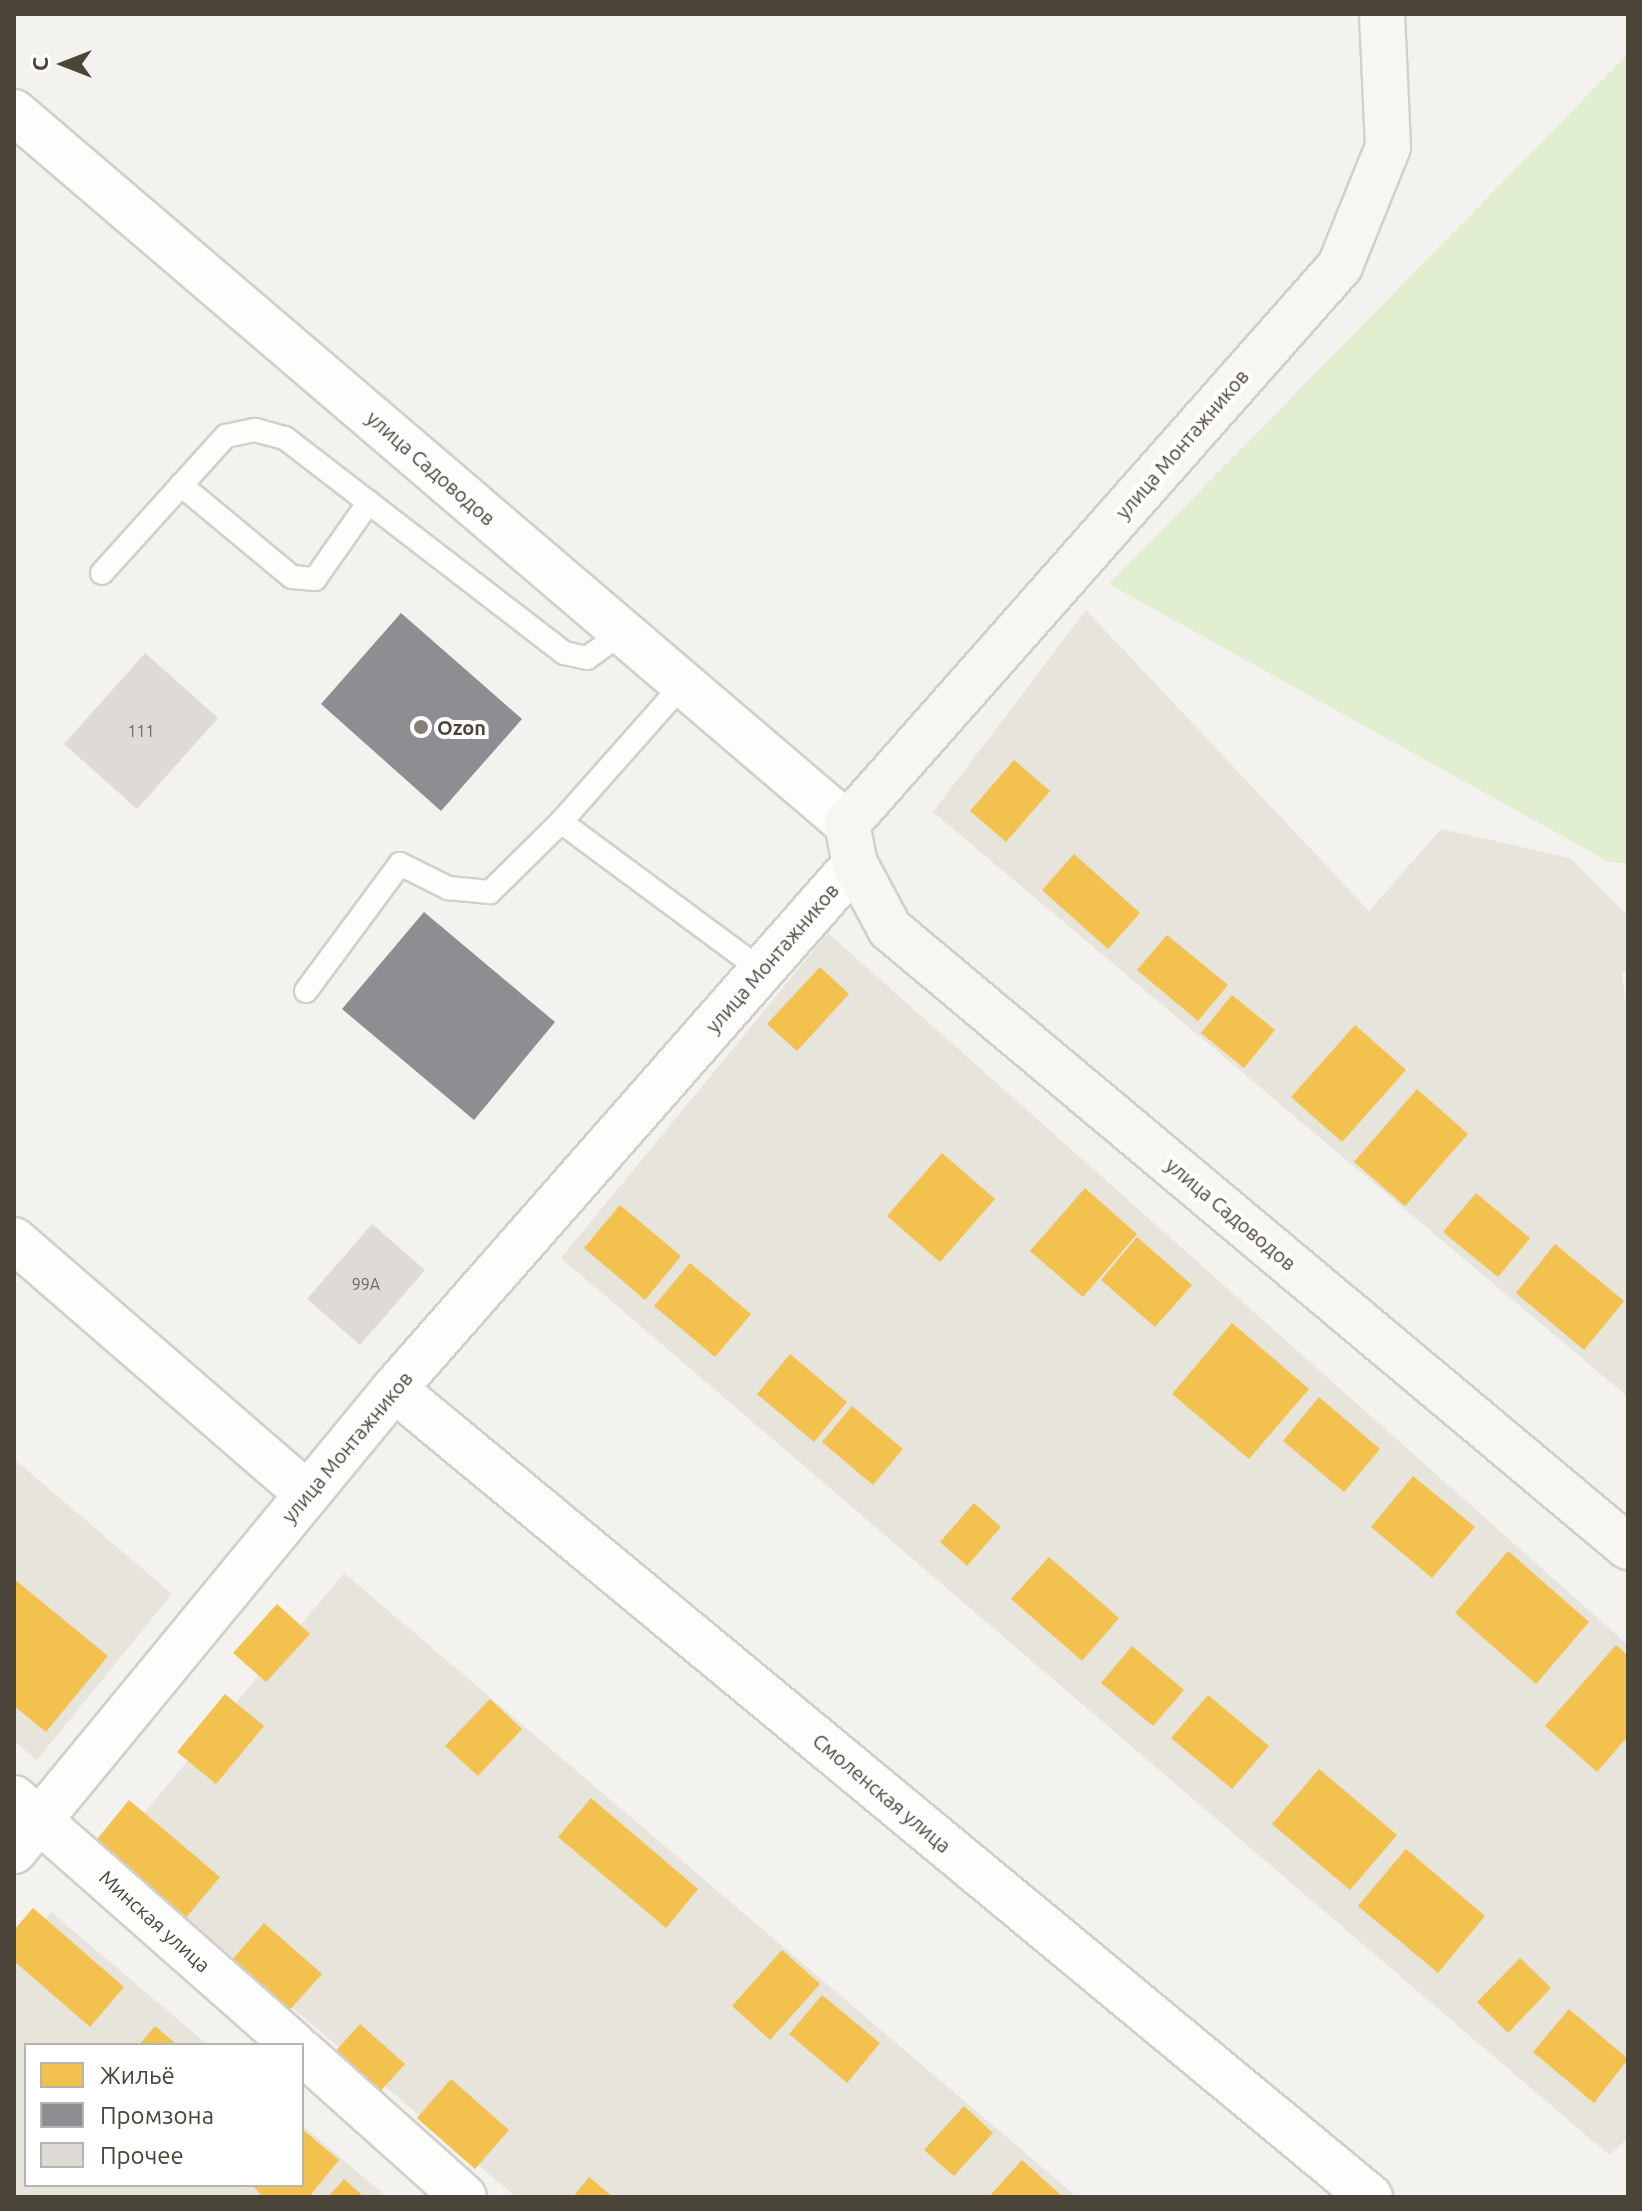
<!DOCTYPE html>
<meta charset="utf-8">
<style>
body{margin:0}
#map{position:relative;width:1642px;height:2211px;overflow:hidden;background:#f4f2ee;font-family:Ubuntu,sans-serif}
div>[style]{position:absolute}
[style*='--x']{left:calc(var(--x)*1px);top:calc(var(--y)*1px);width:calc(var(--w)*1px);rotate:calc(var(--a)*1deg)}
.residential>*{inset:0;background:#e7e4dc}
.green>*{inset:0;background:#e1eecf}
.homes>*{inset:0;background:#f2c14e}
.industry>*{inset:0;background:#8d8d92}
.building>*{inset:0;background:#dedbd6}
.roads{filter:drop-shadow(2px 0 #d2d0cb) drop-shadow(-2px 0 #d2d0cb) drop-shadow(0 2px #d2d0cb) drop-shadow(0 -2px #d2d0cb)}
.service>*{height:22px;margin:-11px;padding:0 11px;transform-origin:11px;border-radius:11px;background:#fdfdfc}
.minor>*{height:44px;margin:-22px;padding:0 22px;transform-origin:22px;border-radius:22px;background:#fdfdfc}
.tertiary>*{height:44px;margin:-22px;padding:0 22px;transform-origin:22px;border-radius:22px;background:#fdfdfc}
.secondary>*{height:44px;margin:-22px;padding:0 22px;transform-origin:22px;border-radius:22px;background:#f7f6f1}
.dots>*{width:22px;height:22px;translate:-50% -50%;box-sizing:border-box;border:4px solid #fff;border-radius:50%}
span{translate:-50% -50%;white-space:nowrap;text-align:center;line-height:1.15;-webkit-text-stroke:8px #fff;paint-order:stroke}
.number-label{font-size:16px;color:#706a61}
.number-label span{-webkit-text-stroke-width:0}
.street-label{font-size:20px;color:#4b4439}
.poi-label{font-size:20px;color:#4b4439;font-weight:700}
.left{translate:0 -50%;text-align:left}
.frame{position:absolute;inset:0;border:16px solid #4b4439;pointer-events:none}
.legend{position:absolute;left:24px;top:2043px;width:280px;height:144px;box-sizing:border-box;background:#fff;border:2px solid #b7b4b0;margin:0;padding:10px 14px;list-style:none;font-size:24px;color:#4b4439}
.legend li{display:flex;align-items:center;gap:16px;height:40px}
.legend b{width:40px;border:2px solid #b7b4b0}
.north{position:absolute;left:24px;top:24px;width:80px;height:80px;-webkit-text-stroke:6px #fff;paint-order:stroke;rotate:270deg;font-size:22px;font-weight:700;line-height:32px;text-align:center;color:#4b4439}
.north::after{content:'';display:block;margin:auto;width:28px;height:36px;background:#4b4439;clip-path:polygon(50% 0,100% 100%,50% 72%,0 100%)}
</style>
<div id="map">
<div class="residential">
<i style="clip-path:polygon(1086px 610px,1369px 911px,1441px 829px,1570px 858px,1628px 916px,1628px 968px,1622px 974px,1628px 1024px,1628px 1397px,933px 812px)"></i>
<i style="clip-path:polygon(828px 933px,1628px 1645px,1628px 2138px,1609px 2155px,561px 1258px)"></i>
<i style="clip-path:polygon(14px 1459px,172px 1594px,37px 1760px,14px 1741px)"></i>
<i style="clip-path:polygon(344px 1573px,1077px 2197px,516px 2197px,110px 1854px)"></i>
<i style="clip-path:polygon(51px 1912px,208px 2045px,26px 2045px,26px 2185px,302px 2185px,302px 2125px,387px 2197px,14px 2197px,14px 1957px)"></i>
</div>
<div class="green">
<i style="clip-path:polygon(1628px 54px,1628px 863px,1609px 862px,1109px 584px)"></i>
</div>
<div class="homes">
<i style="clip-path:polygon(1014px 760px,1050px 791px,1006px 842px,970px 811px)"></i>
<i style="clip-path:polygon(1074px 854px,1140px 913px,1108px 949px,1042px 890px)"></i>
<i style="clip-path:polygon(1167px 935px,1228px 985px,1198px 1021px,1137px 970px)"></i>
<i style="clip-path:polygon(820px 967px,849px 994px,797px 1051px,767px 1024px)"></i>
<i style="clip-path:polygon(1232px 995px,1275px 1030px,1244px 1068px,1201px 1033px)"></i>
<i style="clip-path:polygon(1355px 1025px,1406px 1070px,1342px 1142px,1291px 1097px)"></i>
<i style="clip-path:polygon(1417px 1089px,1468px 1134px,1405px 1206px,1354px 1162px)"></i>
<i style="clip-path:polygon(942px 1153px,995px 1199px,940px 1262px,887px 1216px)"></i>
<i style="clip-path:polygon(1085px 1188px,1137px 1234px,1083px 1297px,1030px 1251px)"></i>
<i style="clip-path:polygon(1476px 1193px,1530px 1238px,1498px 1277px,1443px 1232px)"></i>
<i style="clip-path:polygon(620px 1205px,681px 1256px,645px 1300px,584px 1248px)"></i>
<i style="clip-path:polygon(1137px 1237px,1192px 1285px,1155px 1327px,1101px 1280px)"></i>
<i style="clip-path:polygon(1555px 1244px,1624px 1301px,1584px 1350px,1516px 1293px)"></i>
<i style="clip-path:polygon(690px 1263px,751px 1314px,715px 1357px,654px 1306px)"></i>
<i style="clip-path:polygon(1232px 1323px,1309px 1389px,1249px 1459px,1172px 1394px)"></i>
<i style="clip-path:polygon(790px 1354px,847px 1402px,814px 1442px,757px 1394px)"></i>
<i style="clip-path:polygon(1319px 1397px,1380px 1449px,1344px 1492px,1283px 1441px)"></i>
<i style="clip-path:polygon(852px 1406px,903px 1449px,873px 1485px,822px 1442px)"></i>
<i style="clip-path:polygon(1413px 1476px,1475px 1527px,1432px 1578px,1371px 1527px)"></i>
<i style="clip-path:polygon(974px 1503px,1001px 1527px,967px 1566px,940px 1542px)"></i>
<i style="clip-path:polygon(1508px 1551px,1589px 1622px,1536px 1684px,1455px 1613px)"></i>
<i style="clip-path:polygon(1049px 1557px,1119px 1618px,1082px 1661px,1011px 1599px)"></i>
<i style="clip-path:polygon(14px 1579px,108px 1656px,46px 1732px,14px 1706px)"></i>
<i style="clip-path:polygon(277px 1604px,310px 1634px,266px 1682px,233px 1653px)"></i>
<i style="clip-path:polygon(1616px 1645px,1628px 1656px,1628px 1736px,1597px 1772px,1545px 1726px)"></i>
<i style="clip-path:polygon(1132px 1646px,1184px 1690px,1153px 1726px,1101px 1683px)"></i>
<i style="clip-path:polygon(225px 1694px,264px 1726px,216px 1784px,177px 1752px)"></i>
<i style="clip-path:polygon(1208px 1695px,1269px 1746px,1232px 1789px,1171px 1738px)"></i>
<i style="clip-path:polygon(490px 1699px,522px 1729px,478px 1776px,445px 1746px)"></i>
<i style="clip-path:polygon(1319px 1769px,1397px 1835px,1350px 1890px,1272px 1824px)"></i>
<i style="clip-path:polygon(591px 1798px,698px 1889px,666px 1928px,558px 1837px)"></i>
<i style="clip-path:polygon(129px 1800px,220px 1877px,184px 1920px,93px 1844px)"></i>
<i style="clip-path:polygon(1406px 1849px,1485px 1916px,1438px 1973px,1358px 1906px)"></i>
<i style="clip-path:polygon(33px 1908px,124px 1987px,90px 2027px,14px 1961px,14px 1930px)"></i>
<i style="clip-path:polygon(264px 1923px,322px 1974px,287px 2013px,230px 1962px)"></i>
<i style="clip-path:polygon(782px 1950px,820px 1984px,770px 2040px,732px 2006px)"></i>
<i style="clip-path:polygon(1520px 1958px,1551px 1988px,1508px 2033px,1477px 2002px)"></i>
<i style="clip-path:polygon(822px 1995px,880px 2043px,847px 2083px,789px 2034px)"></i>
<i style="clip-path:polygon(1569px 2009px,1628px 2059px,1594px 2103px,1533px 2052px)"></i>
<i style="clip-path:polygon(360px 2024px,405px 2064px,378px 2094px,333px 2054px)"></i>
<i style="clip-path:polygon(155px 2026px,177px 2045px,139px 2045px)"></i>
<i style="clip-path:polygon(451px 2079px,509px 2130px,475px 2169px,417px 2118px)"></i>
<i style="clip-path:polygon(964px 2106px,993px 2133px,954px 2176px,924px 2150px)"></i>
<i style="clip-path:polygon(302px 2129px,339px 2160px,309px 2197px,263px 2197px,252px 2185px,302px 2185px)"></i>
<i style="clip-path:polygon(1022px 2160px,1063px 2197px,989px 2197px)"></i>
<i style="clip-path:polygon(589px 2177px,613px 2197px,573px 2197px)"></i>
<i style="clip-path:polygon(344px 2179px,364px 2197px,328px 2197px)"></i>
</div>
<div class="industry">
<i style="clip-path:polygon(401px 613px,522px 719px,441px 811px,321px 704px)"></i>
<i style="clip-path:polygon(424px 912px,555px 1022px,474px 1120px,342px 1009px)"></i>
</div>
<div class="building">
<i style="clip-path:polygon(145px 653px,218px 718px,137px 809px,64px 744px)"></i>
<i style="clip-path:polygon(372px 1224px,425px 1270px,360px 1345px,307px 1299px)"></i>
</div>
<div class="roads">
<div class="service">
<i style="--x:181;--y:485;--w:144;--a:39.7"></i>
<i style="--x:292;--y:577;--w:23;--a:5"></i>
<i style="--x:315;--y:579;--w:94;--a:-55"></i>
<i style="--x:102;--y:573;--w:185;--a:-47.9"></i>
<i style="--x:226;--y:436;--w:30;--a:-12"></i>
<i style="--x:255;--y:430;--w:31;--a:15"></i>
<i style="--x:285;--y:438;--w:352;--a:37.6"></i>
<i style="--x:564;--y:653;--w:24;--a:12"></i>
<i style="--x:587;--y:658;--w:44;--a:-35.8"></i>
<i style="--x:561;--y:822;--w:249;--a:36.5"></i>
<i style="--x:306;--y:991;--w:158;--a:-53.5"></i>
<i style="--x:400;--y:864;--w:54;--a:26.6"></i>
<i style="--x:448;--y:888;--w:42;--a:5.4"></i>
<i style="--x:490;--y:892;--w:100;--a:-44.6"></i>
<i style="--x:561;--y:822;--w:184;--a:-48.5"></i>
</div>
<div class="minor">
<i style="--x:14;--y:112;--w:1096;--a:40.52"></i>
<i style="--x:14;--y:1240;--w:388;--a:40.9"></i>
<i style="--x:394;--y:1389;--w:1267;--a:39.62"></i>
<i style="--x:14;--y:1798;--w:373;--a:41.4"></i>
<i style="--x:302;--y:2052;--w:217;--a:41.8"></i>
</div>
<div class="tertiary">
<i style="--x:14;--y:1851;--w:598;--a:-50.56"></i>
<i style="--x:394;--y:1389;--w:699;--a:-48.71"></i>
</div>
<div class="secondary">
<i style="--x:1382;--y:14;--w:133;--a:87.4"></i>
<i style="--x:1388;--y:147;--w:128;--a:112"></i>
<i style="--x:1340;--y:266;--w:745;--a:131.46"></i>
<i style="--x:847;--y:824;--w:41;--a:78.7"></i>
<i style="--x:855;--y:864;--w:74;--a:61.7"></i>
<i style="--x:890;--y:929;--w:963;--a:39.94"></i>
</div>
</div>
<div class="dots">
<i style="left:421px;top:727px;background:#868178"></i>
</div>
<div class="number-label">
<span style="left:141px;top:731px">111</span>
<span style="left:366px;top:1284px">99А</span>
</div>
<div class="street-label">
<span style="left:1182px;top:444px;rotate:-49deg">улица Монтажников</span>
<span style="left:431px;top:468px;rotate:41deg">улица Садоводов</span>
<span style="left:772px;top:958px;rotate:-49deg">улица Монтажников</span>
<span style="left:1231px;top:1214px;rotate:40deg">улица Садоводов</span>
<span style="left:347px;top:1447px;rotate:-50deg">улица Монтажников</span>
<span style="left:882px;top:1793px;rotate:40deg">Смоленская улица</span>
<span style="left:155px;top:1921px;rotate:42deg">Минская улица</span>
</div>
<div class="poi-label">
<span class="left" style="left:437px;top:727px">Ozon</span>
</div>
<div class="frame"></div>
<ul class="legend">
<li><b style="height:22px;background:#f2c14e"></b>Жильё</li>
<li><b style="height:22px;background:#8d8d92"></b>Промзона</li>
<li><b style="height:22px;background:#dedbd6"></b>Прочее</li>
</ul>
<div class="north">С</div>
</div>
